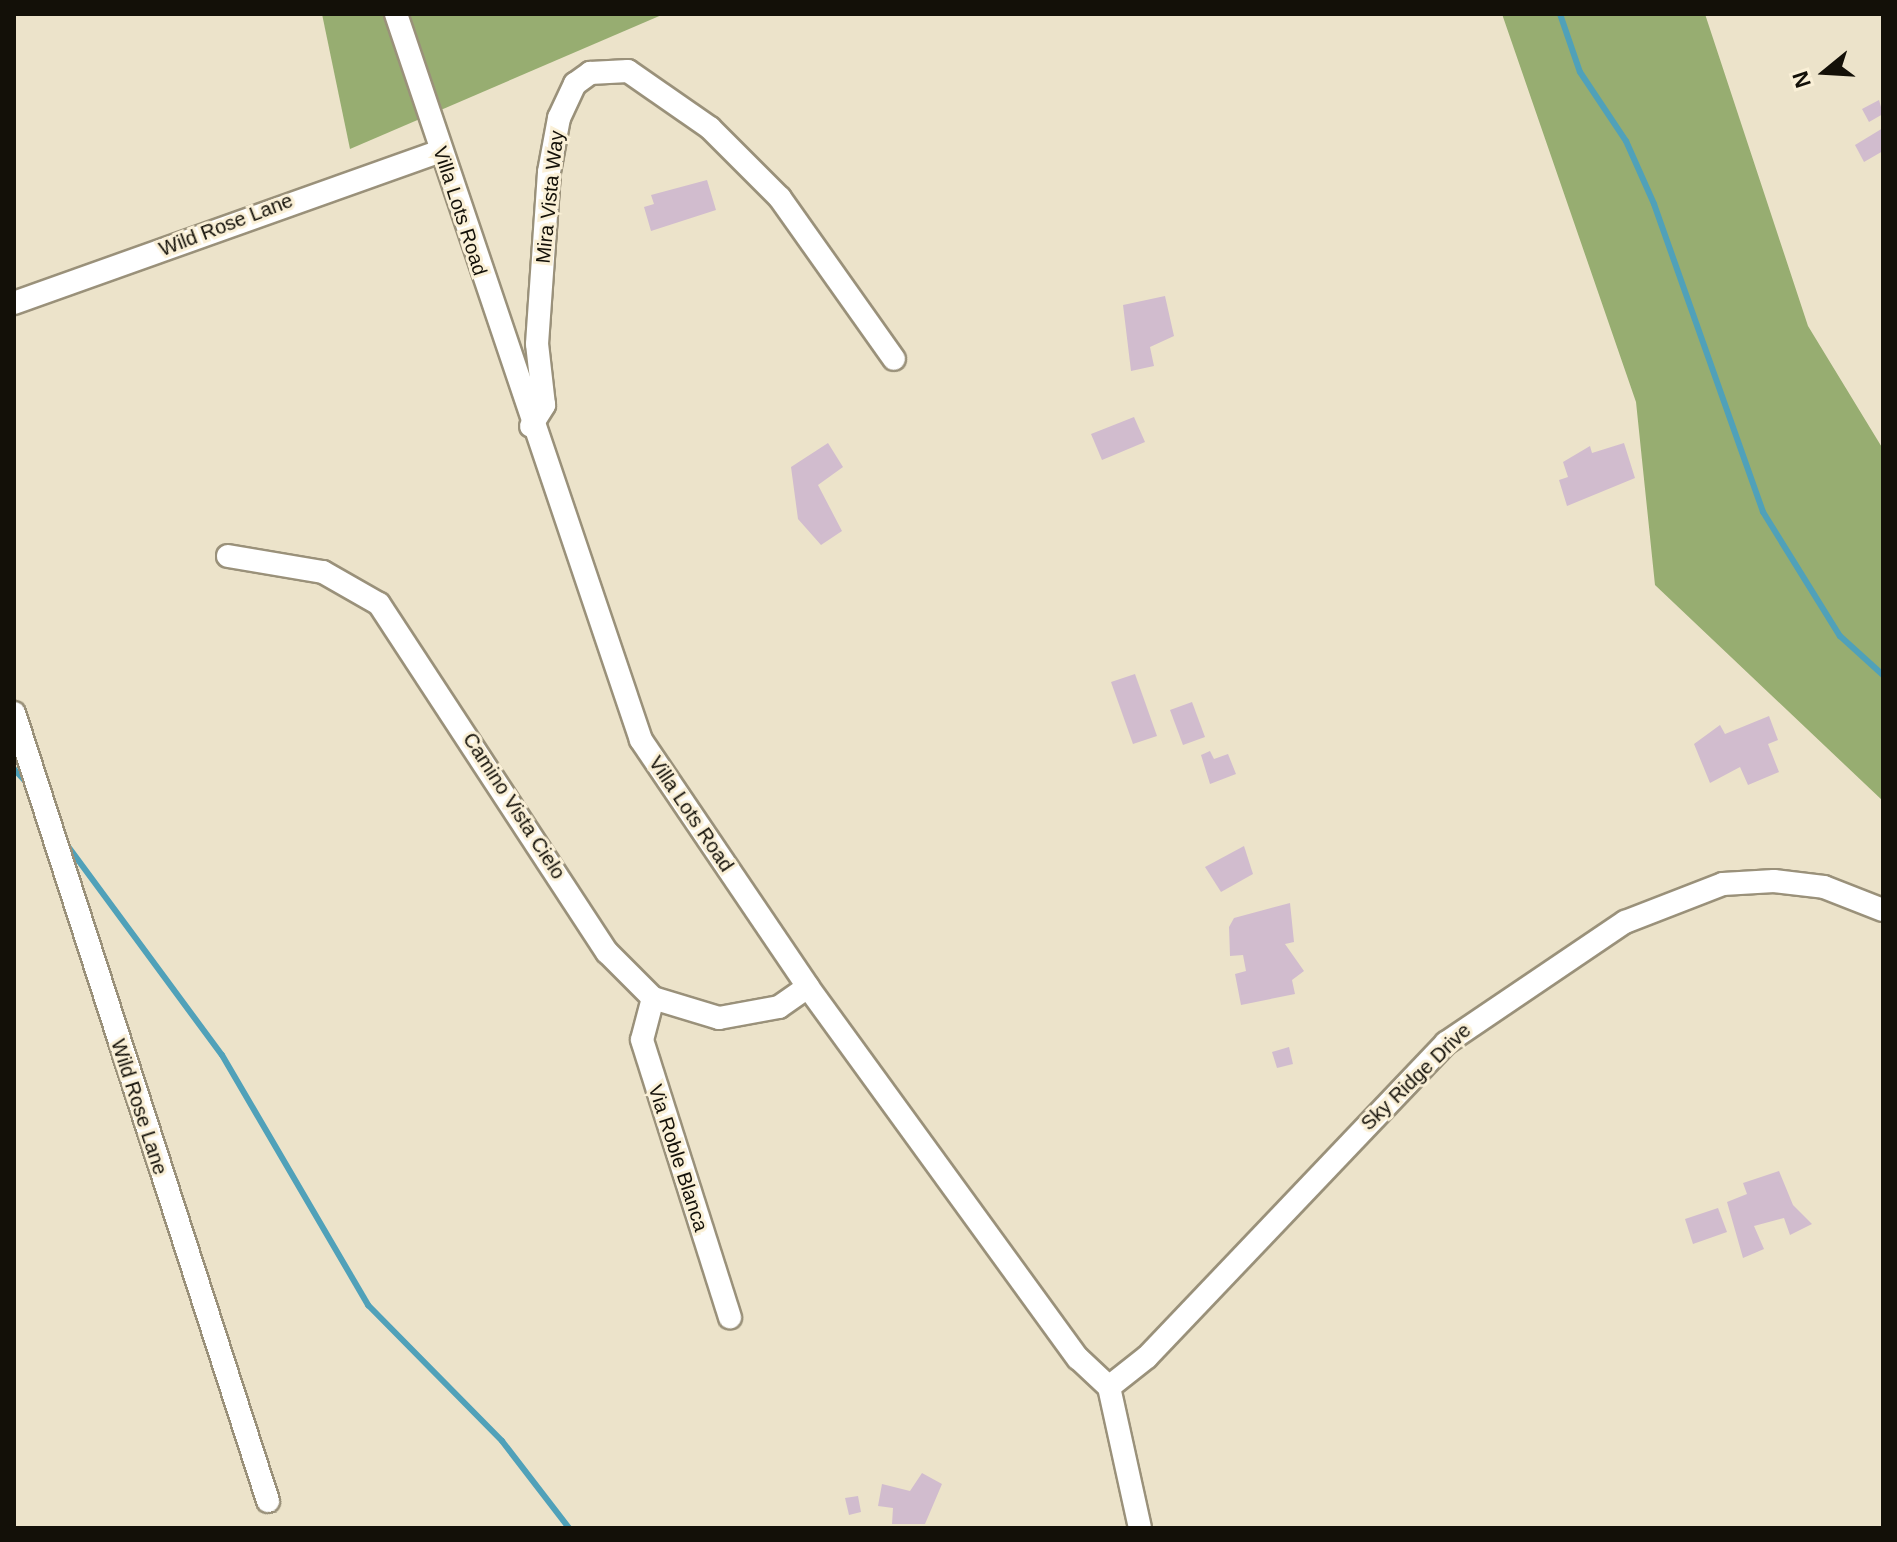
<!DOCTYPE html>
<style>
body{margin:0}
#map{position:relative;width:1897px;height:1542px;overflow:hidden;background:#ece3ca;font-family:Arial,sans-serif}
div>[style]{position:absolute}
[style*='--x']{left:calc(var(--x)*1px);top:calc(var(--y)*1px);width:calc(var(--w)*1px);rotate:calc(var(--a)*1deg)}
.forest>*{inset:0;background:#97ad71}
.stream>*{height:6px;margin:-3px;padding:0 3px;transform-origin:3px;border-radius:3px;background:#50a1b9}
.building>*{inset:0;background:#d1bcce}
.roads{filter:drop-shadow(2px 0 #9a917a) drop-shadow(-2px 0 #9a917a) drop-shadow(0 2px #9a917a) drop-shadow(0 -2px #9a917a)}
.minor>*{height:22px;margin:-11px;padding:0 11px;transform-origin:11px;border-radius:11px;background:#fff}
span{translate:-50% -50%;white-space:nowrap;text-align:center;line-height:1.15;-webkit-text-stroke:6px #faf0d7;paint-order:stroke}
.street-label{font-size:20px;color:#131008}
.frame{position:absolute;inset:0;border:16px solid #131008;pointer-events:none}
.north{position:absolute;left:1785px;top:32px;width:80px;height:80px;-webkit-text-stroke:6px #faf0d7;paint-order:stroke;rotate:252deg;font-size:22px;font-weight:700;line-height:32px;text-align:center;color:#131008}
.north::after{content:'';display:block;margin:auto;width:28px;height:36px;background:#131008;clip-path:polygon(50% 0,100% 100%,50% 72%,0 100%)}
</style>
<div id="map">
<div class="forest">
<i style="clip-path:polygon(322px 14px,664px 14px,350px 149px)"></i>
<i style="clip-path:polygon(1502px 14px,1705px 14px,1808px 326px,1883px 449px,1883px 801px,1655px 585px,1636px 402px)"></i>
</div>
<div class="stream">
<i style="--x:1560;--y:14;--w:61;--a:71"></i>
<i style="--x:1580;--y:72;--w:83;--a:56.3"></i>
<i style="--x:1626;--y:141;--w:69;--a:66"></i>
<i style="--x:1654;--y:204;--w:327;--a:70.5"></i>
<i style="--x:1763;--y:512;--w:146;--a:58.2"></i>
<i style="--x:1840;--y:636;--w:58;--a:42.2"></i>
<i style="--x:14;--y:769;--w:22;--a:47"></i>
<i style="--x:67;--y:845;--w:261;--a:53.6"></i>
<i style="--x:222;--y:1055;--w:290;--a:59.7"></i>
<i style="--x:368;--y:1305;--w:191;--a:45.4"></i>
<i style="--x:502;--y:1441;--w:110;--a:52.4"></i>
</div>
<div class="building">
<i style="clip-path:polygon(1879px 100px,1883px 114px,1869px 122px,1862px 109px)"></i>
<i style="clip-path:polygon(1883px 128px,1883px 151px,1864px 162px,1855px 145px)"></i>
<i style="clip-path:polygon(707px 180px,716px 210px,651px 231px,644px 207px,654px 204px,651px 195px)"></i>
<i style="clip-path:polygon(1165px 296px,1174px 336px,1150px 347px,1154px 366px,1131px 371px,1123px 305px)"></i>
<i style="clip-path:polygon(1134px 417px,1145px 442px,1102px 460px,1091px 434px)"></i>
<i style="clip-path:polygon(828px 443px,843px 467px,818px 485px,842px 531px,821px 545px,798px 519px,791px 467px)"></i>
<i style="clip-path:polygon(1624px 443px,1635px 478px,1567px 506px,1559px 480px,1568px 477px,1563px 462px,1590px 446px,1592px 453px)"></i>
<i style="clip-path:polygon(1135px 674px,1157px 736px,1133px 744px,1111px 682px)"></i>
<i style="clip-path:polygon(1192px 702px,1205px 737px,1183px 745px,1170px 710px)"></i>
<i style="clip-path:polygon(1769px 716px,1778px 740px,1768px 744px,1779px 772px,1748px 785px,1740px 767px,1710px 783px,1694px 744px,1720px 725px,1725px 734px)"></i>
<i style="clip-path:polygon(1210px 751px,1214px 759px,1228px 754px,1236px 774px,1210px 784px,1201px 755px)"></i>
<i style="clip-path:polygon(1244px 846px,1253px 874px,1221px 892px,1205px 867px)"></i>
<i style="clip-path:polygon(1290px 903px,1294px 942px,1285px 944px,1304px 971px,1292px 980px,1295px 994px,1241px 1005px,1235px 974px,1246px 971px,1243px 955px,1230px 956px,1229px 927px,1234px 918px)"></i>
<i style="clip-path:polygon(1289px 1047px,1293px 1064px,1277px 1068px,1272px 1052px)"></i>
<i style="clip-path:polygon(1779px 1171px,1793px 1205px,1812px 1224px,1790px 1235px,1784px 1218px,1754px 1226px,1764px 1249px,1743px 1258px,1727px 1202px,1747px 1194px,1743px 1183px)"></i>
<i style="clip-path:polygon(1718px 1208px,1727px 1232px,1693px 1244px,1685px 1219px)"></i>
<i style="clip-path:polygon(922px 1473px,942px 1484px,925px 1524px,892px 1524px,893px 1508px,878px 1506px,882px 1484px,910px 1491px)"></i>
<i style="clip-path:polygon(858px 1496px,861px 1512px,849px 1515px,845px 1498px)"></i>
</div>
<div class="roads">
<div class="minor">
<i style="--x:396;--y:14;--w:766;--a:71.35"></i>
<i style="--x:641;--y:740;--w:298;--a:55.9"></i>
<i style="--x:808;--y:987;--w:459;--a:54"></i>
<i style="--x:1078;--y:1358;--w:42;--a:43.1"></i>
<i style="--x:1109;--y:1387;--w:144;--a:77.6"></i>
<i style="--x:14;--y:303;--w:452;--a:-19.6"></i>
<i style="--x:531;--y:426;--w:25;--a:-58"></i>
<i style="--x:544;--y:405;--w:61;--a:-96.5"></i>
<i style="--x:537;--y:344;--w:172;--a:-86"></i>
<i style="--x:549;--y:172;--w:55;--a:-79.5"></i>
<i style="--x:559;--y:118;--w:38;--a:-65"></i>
<i style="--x:575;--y:84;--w:19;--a:-36"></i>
<i style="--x:590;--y:73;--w:38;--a:-3"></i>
<i style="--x:628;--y:71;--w:100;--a:34.8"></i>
<i style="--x:710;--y:128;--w:99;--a:45"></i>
<i style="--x:780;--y:198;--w:197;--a:54.7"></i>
<i style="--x:228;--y:556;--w:96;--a:9.6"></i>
<i style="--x:323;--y:572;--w:64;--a:29.7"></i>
<i style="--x:379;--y:604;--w:416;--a:56.8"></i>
<i style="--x:607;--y:952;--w:65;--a:45"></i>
<i style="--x:653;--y:998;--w:69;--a:16.9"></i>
<i style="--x:719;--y:1018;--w:61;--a:-10.4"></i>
<i style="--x:779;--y:1007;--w:35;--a:-35"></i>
<i style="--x:14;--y:713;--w:828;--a:72.13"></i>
<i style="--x:653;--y:998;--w:43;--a:104.7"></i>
<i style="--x:642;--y:1040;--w:291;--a:72.4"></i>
<i style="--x:1109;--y:1387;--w:48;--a:-38.3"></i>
<i style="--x:1147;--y:1357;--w:434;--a:-46.4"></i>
<i style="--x:1446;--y:1043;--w:216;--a:-34.1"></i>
<i style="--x:1625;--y:922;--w:105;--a:-21.2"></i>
<i style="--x:1723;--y:884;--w:51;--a:-3.4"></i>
<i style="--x:1774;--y:881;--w:50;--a:6.8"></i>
<i style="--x:1824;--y:887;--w:63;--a:21.3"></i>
</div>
</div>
<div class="street-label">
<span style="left:550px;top:197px;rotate:-84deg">Mira Vista Way</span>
<span style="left:460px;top:211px;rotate:72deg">Villa Lots Road</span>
<span style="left:226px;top:225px;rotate:-21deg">Wild Rose Lane</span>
<span style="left:514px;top:806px;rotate:57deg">Camino Vista Cielo</span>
<span style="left:691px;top:814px;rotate:56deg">Villa Lots Road</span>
<span style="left:1416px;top:1077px;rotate:-44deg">Sky Ridge Drive</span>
<span style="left:139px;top:1107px;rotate:72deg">Wild Rose Lane</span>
<span style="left:678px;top:1158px;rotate:72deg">Via Roble Blanca</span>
</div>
<div class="frame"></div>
<div class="north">N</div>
</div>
